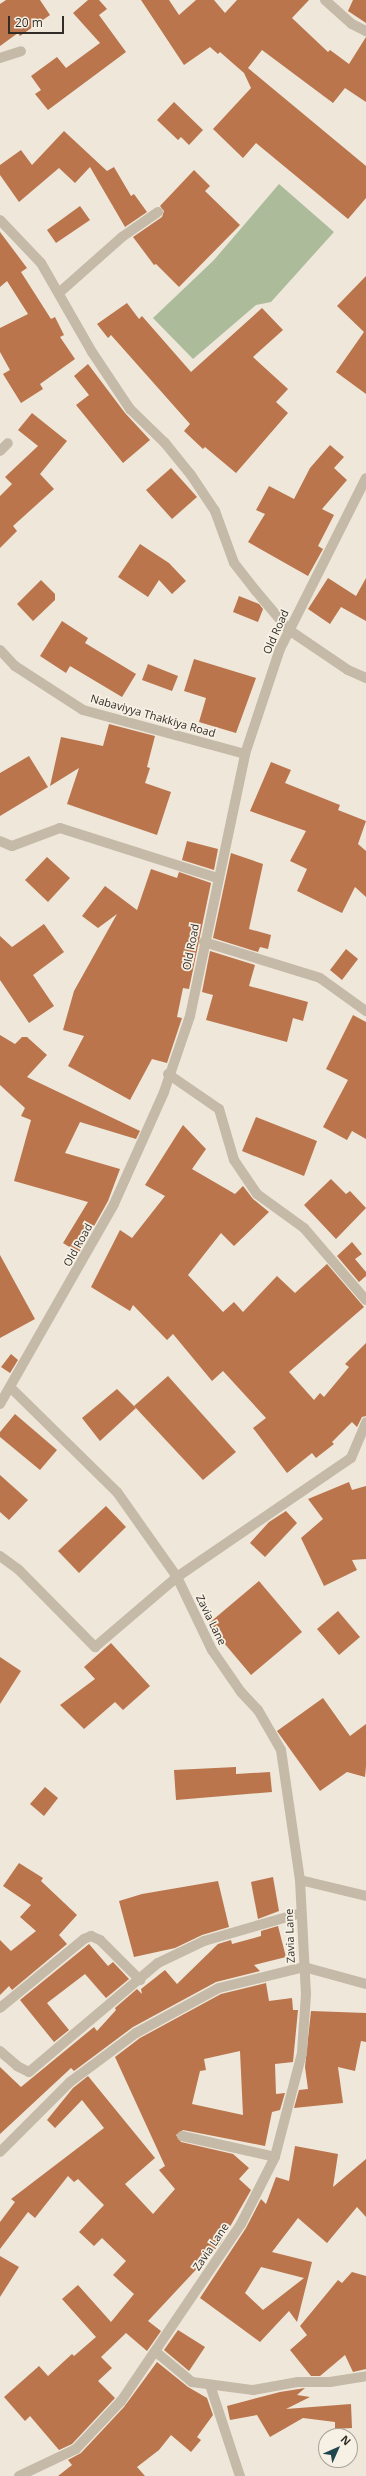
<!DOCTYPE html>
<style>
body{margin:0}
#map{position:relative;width:366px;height:2476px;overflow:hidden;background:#eee7da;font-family:"Open Sans",sans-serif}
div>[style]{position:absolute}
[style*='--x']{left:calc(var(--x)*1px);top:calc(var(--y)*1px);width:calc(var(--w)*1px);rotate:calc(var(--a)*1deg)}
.green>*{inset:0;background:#acbc9b}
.building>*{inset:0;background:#ba754c}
.minor>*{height:10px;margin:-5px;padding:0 5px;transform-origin:5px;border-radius:5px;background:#c5b9a7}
span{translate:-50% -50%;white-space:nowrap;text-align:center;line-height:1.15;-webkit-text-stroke:3.5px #f7f1e5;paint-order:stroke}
.street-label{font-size:11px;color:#322c27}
.north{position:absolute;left:318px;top:2428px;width:40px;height:40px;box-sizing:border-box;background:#f7f1e5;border:1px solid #a8a299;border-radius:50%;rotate:45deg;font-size:11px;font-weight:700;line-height:16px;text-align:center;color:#322c27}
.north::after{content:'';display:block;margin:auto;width:14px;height:18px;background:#204650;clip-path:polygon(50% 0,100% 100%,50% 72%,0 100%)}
.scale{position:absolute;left:8px;top:16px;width:56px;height:18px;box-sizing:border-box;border:2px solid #322c27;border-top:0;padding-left:5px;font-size:12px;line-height:14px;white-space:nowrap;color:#322c27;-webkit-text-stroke:3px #f7f1e5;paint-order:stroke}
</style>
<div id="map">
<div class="green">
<i style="clip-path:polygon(279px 184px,334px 232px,271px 302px,256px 305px,193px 359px,153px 318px,214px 260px)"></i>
</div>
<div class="building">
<i style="clip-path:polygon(6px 0,40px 0,50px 15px,20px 36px,18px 33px,0 46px,0 4px)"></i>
<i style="clip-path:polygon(88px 0,99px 0,107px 9px,99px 15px,126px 52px,48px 110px,35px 94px,41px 90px,31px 76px,57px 57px,66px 68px,100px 43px,73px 13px)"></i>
<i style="clip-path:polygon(141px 0,169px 0,179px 15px,196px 0,214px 0,225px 13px,237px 0,309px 0,292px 18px,328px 52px,330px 50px,349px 64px,366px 37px,366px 102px,345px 88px,333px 103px,262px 50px,248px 68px,366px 166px,366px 198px,348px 219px,256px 143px,243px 158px,213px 129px,251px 88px,244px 73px,220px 52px,218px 54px,210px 47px,184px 65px)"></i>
<i style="clip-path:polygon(353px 0,366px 0,366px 23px,348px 11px)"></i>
<i style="clip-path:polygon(174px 102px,203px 130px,189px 145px,181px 137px,178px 140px,157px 120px)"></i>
<i style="clip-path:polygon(64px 131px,107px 171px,114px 167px,131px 196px,134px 194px,147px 212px,125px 227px,90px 167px,75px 183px,59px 168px,19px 202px,0 175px,0 165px,21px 150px,32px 165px)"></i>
<i style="clip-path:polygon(194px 170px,210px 186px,205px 191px,240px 225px,179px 287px,156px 264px,154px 265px,133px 237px,162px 217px,164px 211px,160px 206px)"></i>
<i style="clip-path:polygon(80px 206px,90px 220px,56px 243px,47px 230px)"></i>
<i style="clip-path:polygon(0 232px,27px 268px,21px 272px,51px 319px,55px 317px,64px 335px,60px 337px,75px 359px,40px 384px,43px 389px,21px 403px,3px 374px,10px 370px,0 352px,0 328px,28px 314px,7px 281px,0 287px)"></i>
<i style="clip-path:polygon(366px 276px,366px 394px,336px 372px,364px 332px,337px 306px)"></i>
<i style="clip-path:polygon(127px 303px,139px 319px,142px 316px,191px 372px,262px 308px,283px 330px,253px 357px,288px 389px,276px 402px,288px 413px,236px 473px,205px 447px,203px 449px,184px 431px,190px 424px,111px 335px,108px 338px,97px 324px)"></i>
<i style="clip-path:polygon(88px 364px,125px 413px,150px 440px,123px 463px,76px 405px,89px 395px,74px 376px)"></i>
<i style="clip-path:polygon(32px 413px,67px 441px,40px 474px,54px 489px,13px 526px,17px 531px,0 548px,0 496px,12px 484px,5px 477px,38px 446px,18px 430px)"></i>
<i style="clip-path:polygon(330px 445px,344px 457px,334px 468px,347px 480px,322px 509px,334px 515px,318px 546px,323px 549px,308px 576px,248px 542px,265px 514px,256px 510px,269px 486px,294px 499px,310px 468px)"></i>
<i style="clip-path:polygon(171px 468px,197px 497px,172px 519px,146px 490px)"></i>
<i style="clip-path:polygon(140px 544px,169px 563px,186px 581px,172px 594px,159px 580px,148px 597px,118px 577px)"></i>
<i style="clip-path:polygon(328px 578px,356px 596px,366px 578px,366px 621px,341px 607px,330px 624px,308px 609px)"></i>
<i style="clip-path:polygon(41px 580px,55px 594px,55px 600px,33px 621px,17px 604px)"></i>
<i style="clip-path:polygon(239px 596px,259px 604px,263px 609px,258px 622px,233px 612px)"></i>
<i style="clip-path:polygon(62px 621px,88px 638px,85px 643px,136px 674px,122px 697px,70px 666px,66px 673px,40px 656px)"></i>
<i style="clip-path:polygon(194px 659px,256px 678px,236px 733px,199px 722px,206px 698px,184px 691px)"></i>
<i style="clip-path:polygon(148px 664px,178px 676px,172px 691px,142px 680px)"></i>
<i style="clip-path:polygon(109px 724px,155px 736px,147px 767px,150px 768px,145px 783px,171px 792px,157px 835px,67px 804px,79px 768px,50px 786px,61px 737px,103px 746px)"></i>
<i style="clip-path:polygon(29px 756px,48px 787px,0 816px,0 773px)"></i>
<i style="clip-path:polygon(271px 762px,291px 770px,285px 783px,340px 805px,338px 810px,366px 821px,358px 844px,366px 851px,366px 897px,355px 887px,342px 913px,297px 891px,307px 869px,290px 861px,306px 831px,250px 811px)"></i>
<i style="clip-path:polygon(187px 841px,218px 849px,214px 870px,182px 860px)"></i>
<i style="clip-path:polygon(231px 853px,263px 864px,249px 929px,271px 935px,268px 949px,260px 947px,258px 952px,213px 938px)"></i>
<i style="clip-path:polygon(47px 857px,70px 878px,48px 902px,25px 880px)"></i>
<i style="clip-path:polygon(151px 869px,177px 878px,179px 872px,211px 883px,189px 989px,183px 988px,177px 1017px,182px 1018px,167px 1063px,152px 1059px,130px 1100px,68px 1066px,84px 1036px,63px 1030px,74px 991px,117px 914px,98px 928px,82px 916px,105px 886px,137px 910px)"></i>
<i style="clip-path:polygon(44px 924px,64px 952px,33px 975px,54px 1006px,29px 1023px,0 980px,0 936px,12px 947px)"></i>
<i style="clip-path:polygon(346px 949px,358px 959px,342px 980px,330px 970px)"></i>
<i style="clip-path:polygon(210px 951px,255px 965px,249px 986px,308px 1002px,303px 1021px,293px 1018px,287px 1042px,206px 1020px,213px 995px,202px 992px)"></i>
<i style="clip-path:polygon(353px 1015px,366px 1022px,366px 1139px,352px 1131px,347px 1140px,323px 1127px,348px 1080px,326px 1069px)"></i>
<i style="clip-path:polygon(0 1035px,15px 1044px,22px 1037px,27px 1037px,47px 1055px,27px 1077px,140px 1131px,136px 1139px,80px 1122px,65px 1153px,120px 1169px,108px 1201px,79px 1253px,63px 1243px,88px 1202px,14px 1181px,31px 1120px,21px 1116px,25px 1108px,0 1085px)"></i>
<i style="clip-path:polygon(256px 1117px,317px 1141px,304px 1176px,242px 1151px)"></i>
<i style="clip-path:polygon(183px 1125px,206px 1149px,192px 1169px,235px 1194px,243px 1186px,253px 1199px,269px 1212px,234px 1246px,221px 1233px,188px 1275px,223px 1312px,234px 1302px,243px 1312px,277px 1276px,295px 1293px,327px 1264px,364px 1307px,289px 1372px,314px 1400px,320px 1393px,324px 1397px,349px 1367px,345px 1364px,366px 1343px,366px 1416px,362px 1417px,357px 1427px,352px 1422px,332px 1442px,334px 1444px,316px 1458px,312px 1453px,287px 1473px,253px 1428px,266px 1418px,223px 1371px,212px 1381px,173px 1334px,167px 1340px,133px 1305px,130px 1311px,91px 1287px,120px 1230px,132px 1238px,165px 1196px,145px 1185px)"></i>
<i style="clip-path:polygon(331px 1179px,346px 1194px,350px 1191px,366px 1208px,336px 1239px,304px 1205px)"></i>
<i style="clip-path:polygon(352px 1242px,362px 1254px,355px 1259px,366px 1272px,366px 1276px,359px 1282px,337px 1256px)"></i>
<i style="clip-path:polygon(0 1255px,35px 1319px,0 1338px)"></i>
<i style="clip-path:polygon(11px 1354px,18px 1360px,10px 1373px,1px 1367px)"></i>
<i style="clip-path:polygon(168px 1376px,236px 1452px,203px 1480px,134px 1406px)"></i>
<i style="clip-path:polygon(117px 1389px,136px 1408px,100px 1441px,82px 1418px)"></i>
<i style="clip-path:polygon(15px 1414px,57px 1450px,40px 1470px,0 1437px,0 1432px)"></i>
<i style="clip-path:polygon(0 1475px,28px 1500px,9px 1520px,0 1512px)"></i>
<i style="clip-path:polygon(349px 1482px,352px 1490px,366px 1486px,366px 1559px,352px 1560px,357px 1570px,324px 1586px,301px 1538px,323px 1519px,308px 1499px)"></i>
<i style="clip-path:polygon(106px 1506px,126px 1527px,79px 1573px,58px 1551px)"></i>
<i style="clip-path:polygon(286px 1511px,297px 1523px,265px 1557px,250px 1543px,269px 1522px)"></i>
<i style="clip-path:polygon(259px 1581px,302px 1632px,251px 1675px,208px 1624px)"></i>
<i style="clip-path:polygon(338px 1611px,360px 1637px,339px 1655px,317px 1629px)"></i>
<i style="clip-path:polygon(111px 1643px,150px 1686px,123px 1710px,115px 1702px,84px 1729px,60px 1705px,95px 1679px,84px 1667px)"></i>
<i style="clip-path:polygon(0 1657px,21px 1671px,0 1704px)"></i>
<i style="clip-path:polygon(323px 1698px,350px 1736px,366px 1724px,366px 1766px,365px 1777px,347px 1772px,320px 1791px,277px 1731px)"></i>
<i style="clip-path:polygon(236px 1767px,236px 1774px,270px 1772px,272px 1792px,176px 1800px,174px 1770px)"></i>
<i style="clip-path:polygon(45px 1787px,58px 1798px,44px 1816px,30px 1804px)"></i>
<i style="clip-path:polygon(19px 1863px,43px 1878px,41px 1881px,77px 1915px,59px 1935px,67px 1944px,12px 1990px,9px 1986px,0 1995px,0 1940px,11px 1951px,36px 1931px,20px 1917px,31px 1905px,3px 1886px)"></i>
<i style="clip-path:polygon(273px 1877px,279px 1911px,258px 1919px,251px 1882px)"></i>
<i style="clip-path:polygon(218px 1881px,229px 1927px,202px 1935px,175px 1948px,134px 1957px,119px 1901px,142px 1894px)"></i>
<i style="clip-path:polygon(278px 1926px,286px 1957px,254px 1965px,260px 1971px,216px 1982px,133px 2027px,74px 2071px,71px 2068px,0 2134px,0 2067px,21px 2087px,94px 2027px,97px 2031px,116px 2010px,115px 2008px,137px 1989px,142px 1994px,141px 1989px,165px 1970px,177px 1984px,218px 1944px,231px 1940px,232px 1944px,261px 1936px,261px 1931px)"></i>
<i style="clip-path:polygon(89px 1944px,108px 1966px,113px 1962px,129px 1979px,106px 1998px,85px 1974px,47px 2003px,69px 2030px,54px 2042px,20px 2000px)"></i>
<i style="clip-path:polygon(evenodd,266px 1983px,269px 2001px,292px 1998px,293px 2010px,298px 2010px,293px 2062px,275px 2064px,276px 2094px,285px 2093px,280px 2110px,272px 2112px,265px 2146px,183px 2130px,176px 2135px,181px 2142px,233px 2154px,249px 2168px,239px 2179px,251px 2190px,220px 2244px,148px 2321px,161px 2331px,147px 2351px,126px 2333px,101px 2357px,112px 2368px,98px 2381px,115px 2398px,72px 2444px,59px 2450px,30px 2416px,25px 2421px,4px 2397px,39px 2366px,48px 2376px,72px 2354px,74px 2356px,96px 2337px,62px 2299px,78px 2285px,111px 2322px,134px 2294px,113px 2275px,126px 2261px,102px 2238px,94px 2246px,79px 2232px,104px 2205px,78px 2179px,74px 2182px,68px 2176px,35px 2218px,28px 2212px,0 2249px,0 2222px,15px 2202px,11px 2199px,104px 2128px,82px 2100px,55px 2128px,47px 2120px,73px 2088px,88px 2076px,155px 2158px,125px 2184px,153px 2214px,175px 2189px,159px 2170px,165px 2166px,115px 2057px,140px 2038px,221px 1994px,266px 1983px,240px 2051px,243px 2115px,192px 2104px,200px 2071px,206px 2070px,204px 2059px,240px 2051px)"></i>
<i style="clip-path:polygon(311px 2011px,366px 2013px,366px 2042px,361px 2041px,355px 2071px,338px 2067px,343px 2103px,294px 2108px,299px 2090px,308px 2089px,305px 2067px)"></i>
<i style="clip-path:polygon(evenodd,295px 2146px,338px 2154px,333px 2187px,366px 2159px,366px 2217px,357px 2207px,327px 2243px,298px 2218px,272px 2252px,312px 2262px,297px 2322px,289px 2311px,260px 2342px,200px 2298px,246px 2228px,261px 2199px,266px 2204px,276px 2177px,289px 2181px,295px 2146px,261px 2267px,304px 2278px,263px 2310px,245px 2293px,261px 2267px)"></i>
<i style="clip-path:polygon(0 2256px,19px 2267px,0 2297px)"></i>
<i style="clip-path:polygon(352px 2272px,366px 2276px,366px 2369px,353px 2372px,345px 2355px,320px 2376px,311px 2376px,290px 2350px,307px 2335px,300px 2326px,338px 2280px,342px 2283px)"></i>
<i style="clip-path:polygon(178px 2330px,205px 2347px,189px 2371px,164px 2350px)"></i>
<i style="clip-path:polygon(157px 2362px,188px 2387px,207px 2398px,213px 2415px,197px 2437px,201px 2440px,191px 2452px,171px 2435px,159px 2450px,137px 2467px,145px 2476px,58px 2476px,72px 2465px,68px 2460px,81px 2453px,124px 2407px)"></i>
<i style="clip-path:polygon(305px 2388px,297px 2395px,310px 2397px,286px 2409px,351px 2404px,352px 2428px,335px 2429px,335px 2422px,303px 2418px,270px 2437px,257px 2415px,230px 2420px,227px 2406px,280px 2392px)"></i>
</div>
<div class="minor">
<i style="--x:325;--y:0;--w:36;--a:42"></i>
<i style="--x:352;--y:24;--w:16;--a:27"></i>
<i style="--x:0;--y:58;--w:22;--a:-18"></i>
<i style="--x:0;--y:220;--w:59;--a:46.4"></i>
<i style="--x:41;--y:263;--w:103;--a:60.2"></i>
<i style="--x:92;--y:352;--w:69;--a:56.3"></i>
<i style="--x:130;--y:409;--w:49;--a:44.2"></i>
<i style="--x:165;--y:443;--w:41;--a:50.9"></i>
<i style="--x:191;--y:475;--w:43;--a:56.3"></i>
<i style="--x:215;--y:511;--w:55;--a:69.9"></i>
<i style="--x:234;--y:563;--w:36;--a:52"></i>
<i style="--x:256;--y:591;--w:51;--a:49.8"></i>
<i style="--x:289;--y:630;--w:71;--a:34.1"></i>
<i style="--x:348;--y:670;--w:20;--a:24"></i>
<i style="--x:60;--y:292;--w:83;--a:-41.6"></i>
<i style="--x:122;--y:237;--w:44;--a:-34.8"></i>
<i style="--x:0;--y:451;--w:11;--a:-45"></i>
<i style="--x:0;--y:650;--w:22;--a:47"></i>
<i style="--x:15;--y:666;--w:81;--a:32.9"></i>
<i style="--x:83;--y:710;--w:168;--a:15.2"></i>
<i style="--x:0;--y:841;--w:13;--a:23"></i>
<i style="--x:12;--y:846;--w:51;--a:-20.6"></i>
<i style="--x:60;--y:828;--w:166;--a:17.6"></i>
<i style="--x:204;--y:942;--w:121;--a:17.2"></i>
<i style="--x:320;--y:978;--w:57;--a:35.7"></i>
<i style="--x:168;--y:1074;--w:62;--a:34.5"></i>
<i style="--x:219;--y:1109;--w:53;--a:73.6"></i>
<i style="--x:234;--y:1160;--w:41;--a:55.9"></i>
<i style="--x:257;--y:1194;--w:58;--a:35.9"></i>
<i style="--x:304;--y:1228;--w:95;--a:49.3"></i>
<i style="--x:10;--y:1387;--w:150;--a:44.5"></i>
<i style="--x:117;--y:1492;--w:104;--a:54.8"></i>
<i style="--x:177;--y:1577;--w:81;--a:64.4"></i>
<i style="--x:212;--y:1650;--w:51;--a:55.4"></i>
<i style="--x:241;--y:1692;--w:25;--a:47"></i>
<i style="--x:258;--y:1710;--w:46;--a:60.1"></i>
<i style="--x:281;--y:1750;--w:131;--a:81.7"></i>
<i style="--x:300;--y:1880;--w:114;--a:87"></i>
<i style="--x:306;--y:1994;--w:59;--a:93.9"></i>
<i style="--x:302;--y:2053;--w:107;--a:104.6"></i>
<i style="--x:275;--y:2157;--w:75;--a:116.9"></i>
<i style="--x:241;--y:2224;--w:214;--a:124.1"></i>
<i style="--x:121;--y:2401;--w:66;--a:133.2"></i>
<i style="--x:76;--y:2449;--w:63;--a:154.7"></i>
<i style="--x:0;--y:1404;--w:230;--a:-60.3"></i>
<i style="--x:114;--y:1204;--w:123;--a:-65.9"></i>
<i style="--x:164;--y:1092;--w:80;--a:-71.1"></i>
<i style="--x:190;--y:1016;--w:268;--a:-78.1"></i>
<i style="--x:245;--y:754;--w:111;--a:-71.6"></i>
<i style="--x:280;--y:649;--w:191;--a:-63.3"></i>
<i style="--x:0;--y:1556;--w:22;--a:36"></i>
<i style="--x:18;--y:1569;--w:110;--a:45.4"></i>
<i style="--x:95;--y:1647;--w:108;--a:-40.5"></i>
<i style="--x:177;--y:1577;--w:211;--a:-34.4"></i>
<i style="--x:351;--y:1458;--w:39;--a:-67"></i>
<i style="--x:300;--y:1880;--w:68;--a:13.6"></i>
<i style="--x:0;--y:2008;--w:109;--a:-39.4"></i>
<i style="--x:84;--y:1939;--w:8;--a:-23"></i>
<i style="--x:91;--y:1936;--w:10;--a:24"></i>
<i style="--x:100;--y:1940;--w:57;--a:45"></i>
<i style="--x:0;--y:2051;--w:23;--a:41"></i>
<i style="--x:17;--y:2066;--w:13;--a:27"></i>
<i style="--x:29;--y:2072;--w:169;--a:-40.2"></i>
<i style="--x:158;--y:1963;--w:51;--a:-25.6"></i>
<i style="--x:204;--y:1941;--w:101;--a:-16.1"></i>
<i style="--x:182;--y:2136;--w:95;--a:12.7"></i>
<i style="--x:0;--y:2152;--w:99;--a:-45"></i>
<i style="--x:70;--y:2082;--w:82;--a:-36.6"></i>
<i style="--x:136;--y:2033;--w:94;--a:-28.5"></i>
<i style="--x:219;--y:1988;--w:88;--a:-13.9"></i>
<i style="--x:304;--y:1967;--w:64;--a:15.3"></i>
<i style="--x:156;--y:2352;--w:47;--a:39.8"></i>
<i style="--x:192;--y:2382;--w:62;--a:7.5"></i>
<i style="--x:253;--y:2390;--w:46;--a:-10.1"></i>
<i style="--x:298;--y:2382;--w:32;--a:0"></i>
<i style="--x:330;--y:2382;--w:36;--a:-9"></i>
<i style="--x:210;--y:2385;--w:96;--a:71.8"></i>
</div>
<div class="street-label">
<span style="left:276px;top:632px;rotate:-66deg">Old Road</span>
<span style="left:153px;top:716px;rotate:16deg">Nabaviyya Thakkiya Road</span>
<span style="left:191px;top:947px;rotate:-79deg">Old Road</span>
<span style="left:78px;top:1245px;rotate:-61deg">Old Road</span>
<span style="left:211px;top:1620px;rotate:64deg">Zavia Lane</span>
<span style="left:290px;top:1936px;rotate:-92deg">Zavia Lane</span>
<span style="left:211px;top:2247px;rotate:-56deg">Zavia Lane</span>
</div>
<div class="north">N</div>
<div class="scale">20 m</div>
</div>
